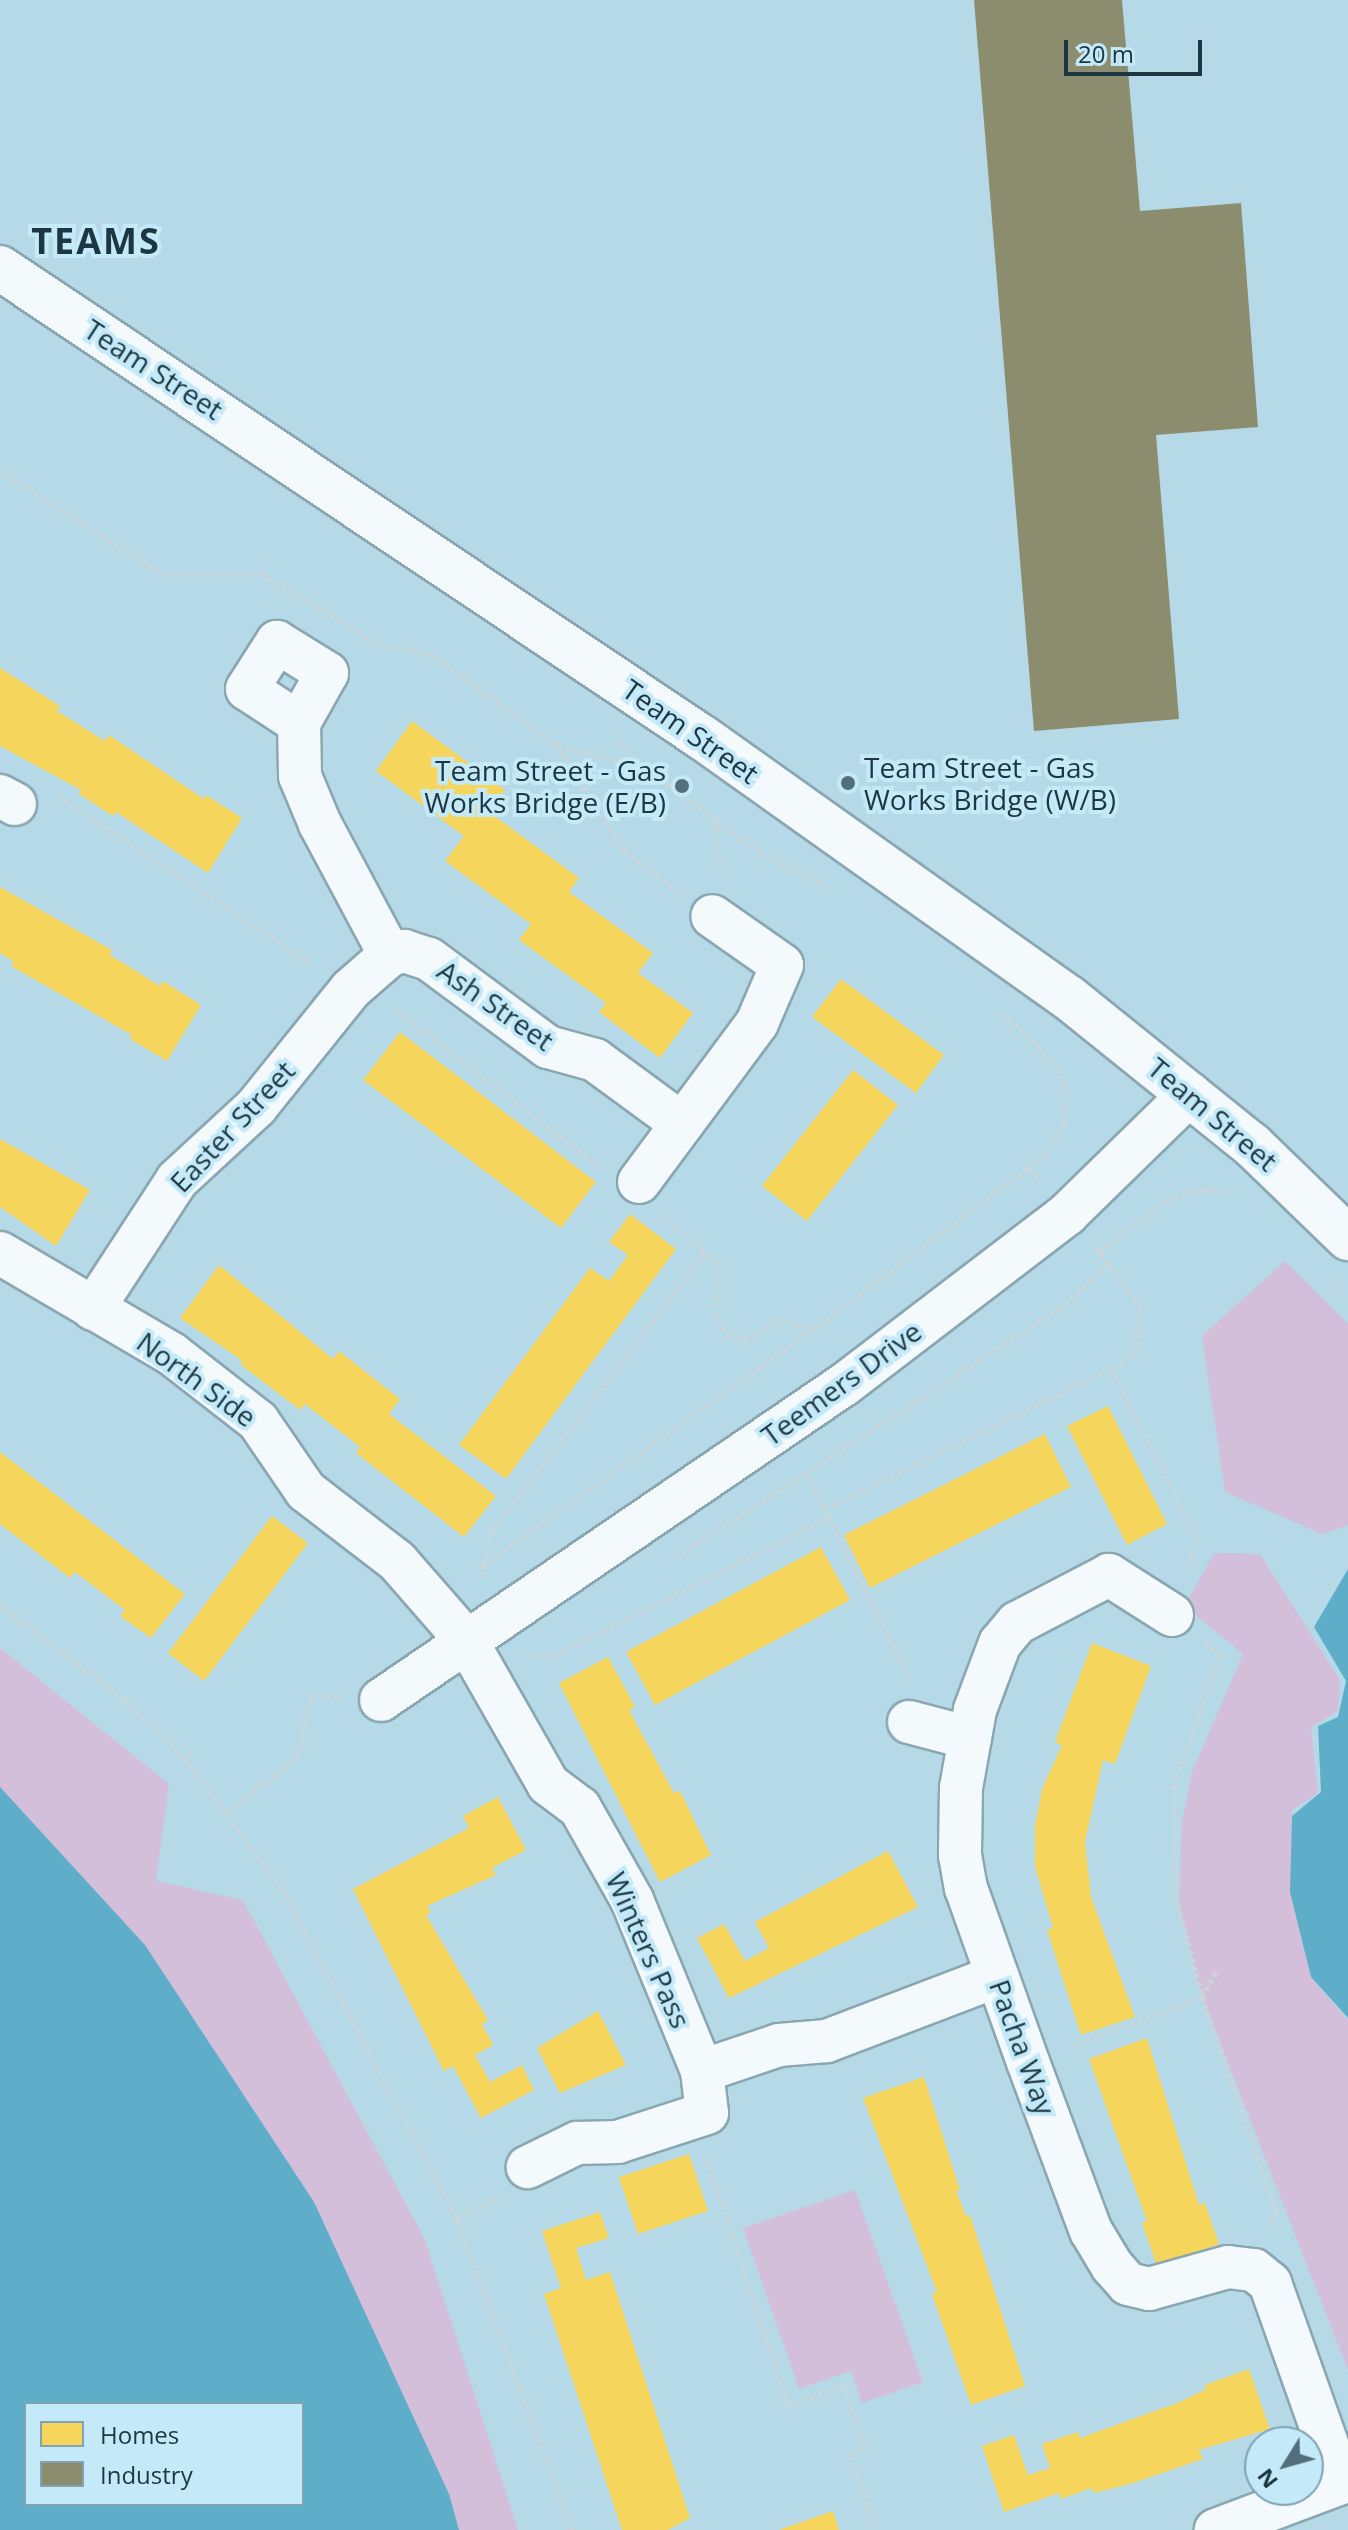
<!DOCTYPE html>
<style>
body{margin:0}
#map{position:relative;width:1348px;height:2530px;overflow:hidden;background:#b5d9e7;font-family:"Open Sans",sans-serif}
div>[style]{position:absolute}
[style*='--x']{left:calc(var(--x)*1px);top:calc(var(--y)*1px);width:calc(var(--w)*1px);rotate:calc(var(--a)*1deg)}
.green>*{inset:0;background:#d4bfda}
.water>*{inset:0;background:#5eaeca}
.homes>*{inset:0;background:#f6d55c}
.industry>*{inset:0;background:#8c8c6e}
.path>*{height:5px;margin-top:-2.5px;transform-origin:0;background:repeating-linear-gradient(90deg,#c9d6da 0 4px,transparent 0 8px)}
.roads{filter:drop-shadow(2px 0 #8aa6b1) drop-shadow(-2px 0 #8aa6b1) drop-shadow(0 2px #8aa6b1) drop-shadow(0 -2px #8aa6b1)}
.minor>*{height:42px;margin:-21px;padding:0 21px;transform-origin:21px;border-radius:21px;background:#f4f9fb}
.tertiary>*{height:44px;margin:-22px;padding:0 22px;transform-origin:22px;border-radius:22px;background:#f4f9fb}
.dots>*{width:22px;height:22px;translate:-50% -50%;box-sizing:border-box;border:4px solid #c4eafa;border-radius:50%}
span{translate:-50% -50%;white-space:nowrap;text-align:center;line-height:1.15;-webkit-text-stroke:8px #c4eafa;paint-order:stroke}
.street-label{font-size:28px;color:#1c3741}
.poi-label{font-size:28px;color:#1c3741}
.left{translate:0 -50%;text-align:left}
.right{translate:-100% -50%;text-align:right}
.district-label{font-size:36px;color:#1c3741;font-weight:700;letter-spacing:2px}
.legend{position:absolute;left:24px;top:2402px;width:280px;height:104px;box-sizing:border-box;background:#c4eafa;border:2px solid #81a2b0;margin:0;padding:10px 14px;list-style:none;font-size:24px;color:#1c3741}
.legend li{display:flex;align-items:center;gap:16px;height:40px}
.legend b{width:40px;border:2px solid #81a2b0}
.north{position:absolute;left:1244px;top:2426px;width:80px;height:80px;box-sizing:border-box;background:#c4eafa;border:2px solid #81a2b0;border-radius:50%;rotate:233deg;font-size:22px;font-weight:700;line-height:32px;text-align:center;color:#1c3741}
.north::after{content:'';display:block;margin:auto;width:28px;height:36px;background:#52707b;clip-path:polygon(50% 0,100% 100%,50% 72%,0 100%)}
.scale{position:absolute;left:1064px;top:40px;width:138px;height:36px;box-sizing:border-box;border:4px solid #1c3741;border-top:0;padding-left:10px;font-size:24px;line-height:28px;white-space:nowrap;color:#1c3741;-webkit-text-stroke:6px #c4eafa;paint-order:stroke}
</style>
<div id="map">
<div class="green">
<i style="clip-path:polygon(1285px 1261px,1348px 1324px,1348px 1525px,1322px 1534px,1225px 1492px,1202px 1336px)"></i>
<i style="clip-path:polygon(1214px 1553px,1260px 1554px,1340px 1680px,1338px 1711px,1311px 1727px,1318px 1793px,1292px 1810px,1290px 1891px,1312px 1979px,1348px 2020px,1348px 2370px,1202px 1997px,1179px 1905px,1182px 1820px,1192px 1772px,1243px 1654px,1185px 1606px)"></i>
<i style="clip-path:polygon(evenodd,0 1648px,169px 1784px,156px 1881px,243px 1900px,425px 2240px,518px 2530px,0 2530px,0 1648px,26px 2404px,302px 2404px,302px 2504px,26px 2504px,26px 2404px)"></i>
<i style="clip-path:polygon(855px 2190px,923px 2382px,862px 2403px,851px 2371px,799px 2389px,743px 2228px)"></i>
</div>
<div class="water">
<i style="clip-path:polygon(1348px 1569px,1348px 2018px,1311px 1977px,1290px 1892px,1292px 1816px,1321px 1792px,1318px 1726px,1338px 1717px,1346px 1681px,1314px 1627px)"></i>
<i style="clip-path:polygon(evenodd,0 1787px,145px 1945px,314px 2202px,449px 2494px,459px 2530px,0 2530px,0 1787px,26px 2404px,302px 2404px,302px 2504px,26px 2504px,26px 2404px)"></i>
</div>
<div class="homes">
<i style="clip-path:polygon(0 668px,60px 706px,57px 711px,105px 741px,109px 735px,204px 799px,206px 795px,242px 818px,208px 873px,116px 812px,113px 816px,79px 794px,81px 790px,0 746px)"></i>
<i style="clip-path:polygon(412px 721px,505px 790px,489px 812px,579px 878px,569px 892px,653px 953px,638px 973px,693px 1013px,660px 1058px,599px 1012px,606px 1003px,519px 940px,531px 924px,445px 861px,464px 836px,376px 771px)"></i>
<i style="clip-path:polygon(0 887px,112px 950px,110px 955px,160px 986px,163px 981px,201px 1005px,167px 1061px,130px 1039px,132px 1035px,11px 966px,14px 962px,0 953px)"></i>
<i style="clip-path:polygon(841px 979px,944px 1055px,916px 1093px,812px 1017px)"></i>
<i style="clip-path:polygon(400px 1032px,596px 1182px,561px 1228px,363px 1080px)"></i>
<i style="clip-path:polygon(853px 1070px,898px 1105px,807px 1221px,762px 1186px)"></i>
<i style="clip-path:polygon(0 1139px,90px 1190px,56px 1246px,0 1207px)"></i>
<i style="clip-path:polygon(630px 1214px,676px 1249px,506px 1479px,459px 1445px,590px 1268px,609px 1281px,628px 1255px,609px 1242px)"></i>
<i style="clip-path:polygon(219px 1265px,333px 1359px,339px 1351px,400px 1399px,389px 1414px,496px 1496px,464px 1537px,356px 1453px,360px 1447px,305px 1404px,300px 1410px,240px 1364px,243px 1361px,180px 1318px)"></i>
<i style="clip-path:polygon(1108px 1406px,1167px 1524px,1127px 1545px,1067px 1426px)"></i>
<i style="clip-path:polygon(1045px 1434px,1071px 1487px,870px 1588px,844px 1535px)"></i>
<i style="clip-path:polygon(0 1452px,185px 1594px,151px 1638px,120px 1616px,125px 1610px,75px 1572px,70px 1578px,0 1524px)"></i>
<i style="clip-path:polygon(272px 1516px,308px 1543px,204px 1681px,168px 1653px)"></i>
<i style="clip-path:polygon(821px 1547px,850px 1600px,655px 1705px,626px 1652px)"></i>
<i style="clip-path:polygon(1092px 1643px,1151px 1666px,1115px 1764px,1103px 1760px,1085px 1842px,1091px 1897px,1135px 2017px,1081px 2035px,1047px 1930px,1053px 1928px,1035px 1866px,1035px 1827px,1042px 1789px,1062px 1745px,1055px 1742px)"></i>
<i style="clip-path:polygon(608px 1657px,635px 1707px,629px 1710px,674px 1793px,680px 1791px,711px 1855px,660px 1882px,559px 1683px)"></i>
<i style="clip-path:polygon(498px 1797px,526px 1850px,492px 1868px,496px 1875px,427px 1906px,431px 1912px,426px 1915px,488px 2020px,482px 2024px,493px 2045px,475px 2055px,490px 2082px,522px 2065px,534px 2090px,481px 2118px,453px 2066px,444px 2071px,353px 1889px,469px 1828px,463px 1816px)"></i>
<i style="clip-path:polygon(888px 1851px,918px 1907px,729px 1998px,697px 1938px,724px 1924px,745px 1961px,769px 1948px,755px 1922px)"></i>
<i style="clip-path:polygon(598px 2011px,626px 2065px,560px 2093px,537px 2048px)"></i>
<i style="clip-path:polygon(1147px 2038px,1199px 2205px,1205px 2203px,1219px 2244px,1157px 2266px,1142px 2223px,1147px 2221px,1089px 2059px)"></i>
<i style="clip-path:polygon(924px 2077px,960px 2190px,956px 2191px,966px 2216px,970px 2215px,1025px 2386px,971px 2405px,932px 2294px,937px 2292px,863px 2098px)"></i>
<i style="clip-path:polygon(689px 2154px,708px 2211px,638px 2234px,619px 2177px)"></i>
<i style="clip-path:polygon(600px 2212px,609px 2238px,576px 2248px,586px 2280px,610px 2272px,690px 2518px,668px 2530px,622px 2530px,544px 2294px,561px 2288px,542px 2231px)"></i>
<i style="clip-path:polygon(1249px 2369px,1270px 2429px,1199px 2450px,1203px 2459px,1130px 2484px,1094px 2493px,1092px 2488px,1061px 2499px,1059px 2493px,1004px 2512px,982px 2446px,1014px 2435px,1028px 2475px,1050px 2468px,1042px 2444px,1078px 2432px,1080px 2438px,1180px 2402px,1206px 2389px,1205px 2385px)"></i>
<i style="clip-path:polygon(833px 2511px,839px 2530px,779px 2530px)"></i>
</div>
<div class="industry">
<i style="clip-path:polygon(974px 0,1122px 0,1140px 211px,1241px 203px,1258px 427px,1156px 435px,1179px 719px,1034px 731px)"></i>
</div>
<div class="path">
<i style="--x:0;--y:471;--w:193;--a:32.3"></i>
<i style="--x:163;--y:574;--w:99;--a:0"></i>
<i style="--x:262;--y:574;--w:138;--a:31"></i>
<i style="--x:380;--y:645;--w:52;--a:10"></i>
<i style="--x:431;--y:654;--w:157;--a:35.9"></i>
<i style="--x:558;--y:746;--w:124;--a:57.8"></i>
<i style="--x:624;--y:851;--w:69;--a:36.7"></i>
<i style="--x:617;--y:739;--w:35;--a:47"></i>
<i style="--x:641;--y:765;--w:147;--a:36.4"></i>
<i style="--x:759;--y:852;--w:76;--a:26.6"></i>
<i style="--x:558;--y:746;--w:82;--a:13.4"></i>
<i style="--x:57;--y:796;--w:306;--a:33.3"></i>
<i style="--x:716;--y:820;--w:52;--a:84.5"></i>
<i style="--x:394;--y:1009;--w:258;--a:37.4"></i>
<i style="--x:1029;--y:1169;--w:16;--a:50"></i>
<i style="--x:664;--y:1218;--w:72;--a:39.4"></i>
<i style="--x:720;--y:1264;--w:49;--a:94.7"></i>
<i style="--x:716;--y:1313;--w:27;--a:63"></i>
<i style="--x:728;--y:1337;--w:16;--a:11"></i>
<i style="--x:744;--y:1340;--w:42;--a:-28.4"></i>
<i style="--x:781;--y:1320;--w:33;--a:14"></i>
<i style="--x:1099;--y:1252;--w:86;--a:-37.4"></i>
<i style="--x:1167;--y:1200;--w:38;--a:-17"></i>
<i style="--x:1203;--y:1189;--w:30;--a:8"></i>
<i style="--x:1332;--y:1282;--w:25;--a:50"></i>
<i style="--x:1111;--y:1369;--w:186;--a:62.9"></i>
<i style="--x:1196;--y:1535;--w:40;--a:103"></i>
<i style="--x:807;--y:1474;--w:227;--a:63.3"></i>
<i style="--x:826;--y:1509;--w:336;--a:-26.3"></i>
<i style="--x:1127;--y:1360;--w:17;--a:-57"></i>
<i style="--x:1136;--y:1346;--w:39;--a:-83"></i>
<i style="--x:1141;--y:1307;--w:54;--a:-127.5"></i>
<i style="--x:675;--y:1558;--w:458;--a:-33"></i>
<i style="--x:1059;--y:1309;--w:67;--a:-42.6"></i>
<i style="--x:1108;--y:1264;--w:21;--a:-127"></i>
<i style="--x:484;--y:1565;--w:36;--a:-76"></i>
<i style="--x:493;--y:1530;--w:351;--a:-52.6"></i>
<i style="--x:482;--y:1575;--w:10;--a:-79"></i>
<i style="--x:484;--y:1565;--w:406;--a:-35.6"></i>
<i style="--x:814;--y:1329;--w:291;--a:-37"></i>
<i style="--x:1046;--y:1154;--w:35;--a:-59"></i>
<i style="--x:1064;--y:1124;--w:37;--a:-87"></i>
<i style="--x:1066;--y:1087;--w:23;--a:-113"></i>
<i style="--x:1057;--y:1066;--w:79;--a:-135"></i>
<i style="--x:0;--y:1605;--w:157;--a:37.2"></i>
<i style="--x:125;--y:1700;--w:83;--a:44"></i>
<i style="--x:185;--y:1758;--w:170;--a:53.6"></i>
<i style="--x:286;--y:1895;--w:366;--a:62.2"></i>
<i style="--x:457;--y:2219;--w:332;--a:69.7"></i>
<i style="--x:1205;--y:1642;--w:19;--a:39"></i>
<i style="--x:1220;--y:1654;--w:139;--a:109.3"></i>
<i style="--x:1174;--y:1785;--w:111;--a:89"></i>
<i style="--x:1176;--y:1896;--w:104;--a:75.6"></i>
<i style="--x:1202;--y:1997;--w:229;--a:70.9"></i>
<i style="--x:1277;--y:2213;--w:20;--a:114"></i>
<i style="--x:528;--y:1655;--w:25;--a:2"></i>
<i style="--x:553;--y:1656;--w:310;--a:-26.6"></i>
<i style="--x:228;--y:1811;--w:88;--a:-37.6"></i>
<i style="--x:298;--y:1757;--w:63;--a:-78.2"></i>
<i style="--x:311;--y:1695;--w:29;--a:4"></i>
<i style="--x:1071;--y:2047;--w:140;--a:-20.9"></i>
<i style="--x:1202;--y:1997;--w:28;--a:-60"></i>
<i style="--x:707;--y:2159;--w:260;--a:71.8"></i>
<i style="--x:788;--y:2406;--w:60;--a:-20.6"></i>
<i style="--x:844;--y:2385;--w:67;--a:71.8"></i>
<i style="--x:865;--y:2449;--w:16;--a:158"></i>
<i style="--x:850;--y:2455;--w:79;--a:70.9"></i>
<i style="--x:457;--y:2219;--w:47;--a:-27.6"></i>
</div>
<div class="roads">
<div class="minor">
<i style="--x:299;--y:723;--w:62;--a:-146.8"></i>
<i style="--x:247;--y:689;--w:56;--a:-57.4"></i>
<i style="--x:277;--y:642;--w:59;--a:31.8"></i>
<i style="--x:327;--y:673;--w:57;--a:119.2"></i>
<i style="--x:299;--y:723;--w:53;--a:88.9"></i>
<i style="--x:300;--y:776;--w:52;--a:67.4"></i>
<i style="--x:320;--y:824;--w:149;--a:61.9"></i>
<i style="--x:0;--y:796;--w:17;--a:28"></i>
<i style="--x:639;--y:1182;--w:198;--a:-53.4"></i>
<i style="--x:757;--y:1023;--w:63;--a:-66.7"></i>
<i style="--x:782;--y:965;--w:85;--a:-145"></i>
<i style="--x:0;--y:1253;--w:199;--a:30.4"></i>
<i style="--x:172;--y:1354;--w:109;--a:37.9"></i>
<i style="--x:258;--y:1421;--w:85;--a:55.6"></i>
<i style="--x:306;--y:1491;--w:115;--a:37.6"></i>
<i style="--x:397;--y:1561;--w:105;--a:48.9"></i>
<i style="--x:466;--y:1640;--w:166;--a:60.3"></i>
<i style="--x:548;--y:1784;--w:40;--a:37"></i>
<i style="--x:580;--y:1808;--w:106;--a:60.5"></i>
<i style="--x:632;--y:1900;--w:185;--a:67.7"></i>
<i style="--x:702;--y:2071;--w:42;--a:83.2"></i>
<i style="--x:707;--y:2113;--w:94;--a:162"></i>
<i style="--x:618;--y:2142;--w:41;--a:178.6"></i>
<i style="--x:577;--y:2143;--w:55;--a:153.9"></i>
<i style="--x:93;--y:1309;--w:154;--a:-56.9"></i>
<i style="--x:177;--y:1180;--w:108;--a:-42.7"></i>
<i style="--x:256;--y:1107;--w:151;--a:-51.2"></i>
<i style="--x:351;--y:989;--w:52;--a:-41.1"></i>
<i style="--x:390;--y:955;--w:15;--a:-16"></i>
<i style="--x:404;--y:951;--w:26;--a:18"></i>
<i style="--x:429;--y:959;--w:148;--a:36.5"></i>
<i style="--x:548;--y:1047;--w:49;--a:15.5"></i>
<i style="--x:595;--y:1060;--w:108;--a:36.3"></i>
<i style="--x:1172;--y:1615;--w:75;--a:-147.6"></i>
<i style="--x:1109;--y:1575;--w:104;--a:152.4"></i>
<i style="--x:1017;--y:1623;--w:26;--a:130"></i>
<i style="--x:1000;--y:1643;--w:72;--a:110.5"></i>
<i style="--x:975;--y:1710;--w:79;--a:100.2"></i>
<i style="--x:961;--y:1788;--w:67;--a:90.9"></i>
<i style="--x:960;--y:1855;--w:34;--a:80"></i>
<i style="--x:966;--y:1888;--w:185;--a:70.4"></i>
<i style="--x:1028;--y:2062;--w:180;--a:69.6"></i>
<i style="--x:1091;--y:2231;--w:41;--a:59"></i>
<i style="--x:1112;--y:2266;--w:24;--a:48"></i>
<i style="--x:1128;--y:2284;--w:22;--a:13"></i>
<i style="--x:1149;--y:2289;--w:82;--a:-15.6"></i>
<i style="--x:1228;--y:2267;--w:26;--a:7"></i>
<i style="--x:1254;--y:2270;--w:21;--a:39"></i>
<i style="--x:1270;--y:2283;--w:212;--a:70.5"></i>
<i style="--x:1341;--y:2483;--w:134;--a:159.4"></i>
<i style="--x:381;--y:1700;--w:561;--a:-34.26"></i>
<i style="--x:845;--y:1384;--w:280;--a:-37.4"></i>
<i style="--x:1067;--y:1214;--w:172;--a:-44.3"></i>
<i style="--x:909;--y:1722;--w:63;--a:14.7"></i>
<i style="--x:702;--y:2071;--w:81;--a:-18.7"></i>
<i style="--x:779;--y:2045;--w:48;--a:-4.8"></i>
<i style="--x:827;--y:2041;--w:182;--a:-20.9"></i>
</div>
<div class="tertiary">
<i style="--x:0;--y:268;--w:846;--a:33.77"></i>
<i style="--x:703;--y:738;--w:449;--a:35.4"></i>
<i style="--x:1069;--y:998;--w:235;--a:38.8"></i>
<i style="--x:1252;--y:1145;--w:134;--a:44.1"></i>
</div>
</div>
<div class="dots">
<i style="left:848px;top:783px;background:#52707b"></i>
<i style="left:682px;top:786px;background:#52707b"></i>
</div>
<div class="street-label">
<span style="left:154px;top:369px;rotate:33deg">Team Street</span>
<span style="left:691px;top:731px;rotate:35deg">Team Street</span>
<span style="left:496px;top:1005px;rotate:35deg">Ash Street</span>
<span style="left:1213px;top:1114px;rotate:40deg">Team Street</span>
<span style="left:232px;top:1126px;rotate:-47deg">Easter Street</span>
<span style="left:197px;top:1379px;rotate:36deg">North Side</span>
<span style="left:841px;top:1383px;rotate:-36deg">Teemers Drive</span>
<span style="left:649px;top:1950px;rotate:66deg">Winters Pass</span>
<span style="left:1023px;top:2047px;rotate:70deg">Pacha Way</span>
</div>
<div class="poi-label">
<span class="left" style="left:864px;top:783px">Team Street - Gas<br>Works Bridge (W/B)</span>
<span class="right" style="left:666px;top:786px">Team Street - Gas<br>Works Bridge (E/B)</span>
</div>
<div class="district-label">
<span style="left:96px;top:241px">TEAMS</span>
</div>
<ul class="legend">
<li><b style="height:22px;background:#f6d55c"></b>Homes</li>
<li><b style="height:22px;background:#8c8c6e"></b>Industry</li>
</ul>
<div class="north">N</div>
<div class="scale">20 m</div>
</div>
